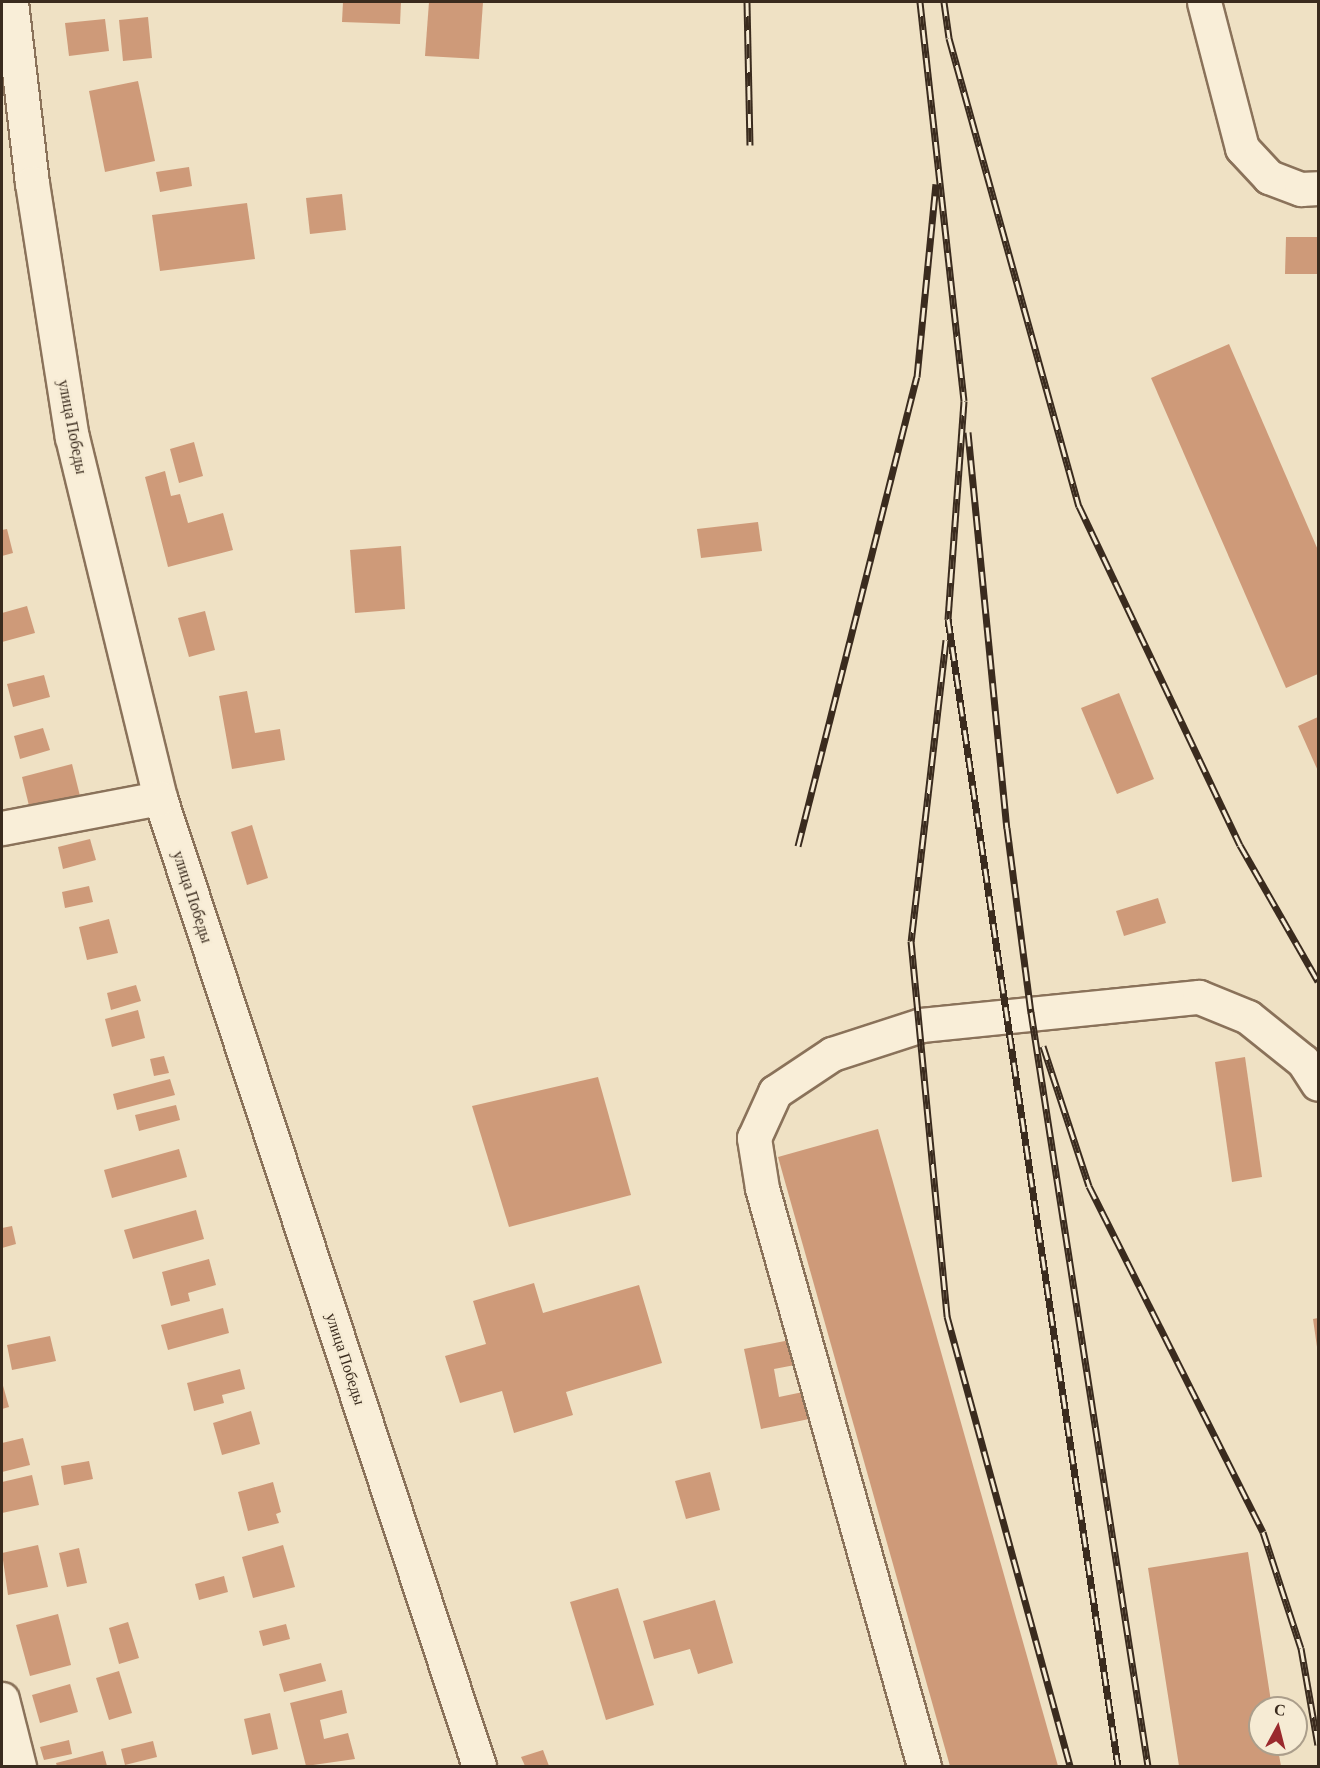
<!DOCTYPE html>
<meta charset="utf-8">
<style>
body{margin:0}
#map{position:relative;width:1320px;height:1768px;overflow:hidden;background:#efe1c4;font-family:"Crimson Pro",serif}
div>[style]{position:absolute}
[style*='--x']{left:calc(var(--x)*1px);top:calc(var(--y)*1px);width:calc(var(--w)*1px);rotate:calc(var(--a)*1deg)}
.building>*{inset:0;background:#ce9a79}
.roads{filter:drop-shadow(2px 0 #8a725a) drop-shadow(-2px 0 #8a725a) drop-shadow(0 2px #8a725a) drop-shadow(0 -2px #8a725a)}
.minor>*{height:33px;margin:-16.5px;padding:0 16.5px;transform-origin:16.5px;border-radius:16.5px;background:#f9eed8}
.rail>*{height:7px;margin-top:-3.5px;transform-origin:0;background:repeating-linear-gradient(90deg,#f6ebd4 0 14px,#3a2b1e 0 28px);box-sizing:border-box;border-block:2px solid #3a2b1e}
span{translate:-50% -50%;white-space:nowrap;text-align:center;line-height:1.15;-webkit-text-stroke:4.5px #f6ebd4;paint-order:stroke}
.street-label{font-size:16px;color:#3a2b1e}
.frame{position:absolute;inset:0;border:3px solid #3a2b1e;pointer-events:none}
.north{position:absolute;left:1248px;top:1696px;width:60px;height:60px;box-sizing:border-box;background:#f6ebd4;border:2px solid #ab9e8b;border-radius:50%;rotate:7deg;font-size:16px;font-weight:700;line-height:24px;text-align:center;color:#3a2b1e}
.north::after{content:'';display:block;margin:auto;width:21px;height:27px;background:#9a292d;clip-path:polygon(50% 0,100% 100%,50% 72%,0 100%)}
</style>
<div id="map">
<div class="building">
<i style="clip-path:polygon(343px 2px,401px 2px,400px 24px,342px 22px)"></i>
<i style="clip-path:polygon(429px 2px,483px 2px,479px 59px,425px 56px)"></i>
<i style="clip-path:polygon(148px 17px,152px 58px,123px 61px,119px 20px)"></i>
<i style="clip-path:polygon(105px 19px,109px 51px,69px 56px,65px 23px)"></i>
<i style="clip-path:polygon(138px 81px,155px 161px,105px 172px,89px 91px)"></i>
<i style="clip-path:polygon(189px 167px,192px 186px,160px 192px,156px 172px)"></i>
<i style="clip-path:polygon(342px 194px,346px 230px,310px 234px,306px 198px)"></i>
<i style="clip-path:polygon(247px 203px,255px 259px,160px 271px,152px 215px)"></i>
<i style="clip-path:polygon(1286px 237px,1318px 237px,1318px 274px,1285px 274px)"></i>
<i style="clip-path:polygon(1229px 344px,1318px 550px,1318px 674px,1286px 688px,1151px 378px)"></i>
<i style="clip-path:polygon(194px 442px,203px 476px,179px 483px,170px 449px)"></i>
<i style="clip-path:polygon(165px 471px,171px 496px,180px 494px,188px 523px,223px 513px,233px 550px,168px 567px,145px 477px)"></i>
<i style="clip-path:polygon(758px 522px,762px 551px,701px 558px,697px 529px)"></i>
<i style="clip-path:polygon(7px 529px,13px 553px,2px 556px,2px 530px)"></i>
<i style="clip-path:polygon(401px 546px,405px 609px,355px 613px,350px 550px)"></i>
<i style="clip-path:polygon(27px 606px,35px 633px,2px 642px,2px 613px)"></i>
<i style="clip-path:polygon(205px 611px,215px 650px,189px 657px,178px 618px)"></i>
<i style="clip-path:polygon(44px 675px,50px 697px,13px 707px,7px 684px)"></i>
<i style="clip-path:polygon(247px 691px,255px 733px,280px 729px,285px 760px,232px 769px,219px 696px)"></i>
<i style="clip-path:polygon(1119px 693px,1154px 779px,1117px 794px,1081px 708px)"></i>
<i style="clip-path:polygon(1318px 717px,1318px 771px,1298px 726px)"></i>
<i style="clip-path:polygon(43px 728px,50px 750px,20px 759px,14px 736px)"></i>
<i style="clip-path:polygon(72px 764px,81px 800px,31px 814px,22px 777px)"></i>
<i style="clip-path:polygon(252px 825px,268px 878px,247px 885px,231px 832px)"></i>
<i style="clip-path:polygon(90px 839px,96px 860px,63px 869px,58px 847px)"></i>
<i style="clip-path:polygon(89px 886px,93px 902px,65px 908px,62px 892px)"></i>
<i style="clip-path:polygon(1158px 898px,1166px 923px,1124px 936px,1116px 911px)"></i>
<i style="clip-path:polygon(109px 919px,118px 953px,87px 960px,79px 927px)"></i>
<i style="clip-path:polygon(136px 985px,141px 1001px,111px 1010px,107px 993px)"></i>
<i style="clip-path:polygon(138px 1010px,145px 1038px,112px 1047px,105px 1019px)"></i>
<i style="clip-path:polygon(164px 1056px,169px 1073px,154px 1076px,150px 1059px)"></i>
<i style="clip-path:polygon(1245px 1057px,1262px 1177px,1232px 1182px,1215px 1062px)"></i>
<i style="clip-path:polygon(598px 1077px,631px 1195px,509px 1227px,472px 1106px)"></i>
<i style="clip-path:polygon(170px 1079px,175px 1095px,117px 1110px,113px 1094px)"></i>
<i style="clip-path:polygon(176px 1105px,180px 1120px,139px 1131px,135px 1115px)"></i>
<i style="clip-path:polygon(878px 1129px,1058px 1766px,950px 1766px,778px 1157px)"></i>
<i style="clip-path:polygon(179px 1149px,187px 1177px,112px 1198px,104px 1170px)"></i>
<i style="clip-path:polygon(196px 1210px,204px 1239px,133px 1259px,124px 1230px)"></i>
<i style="clip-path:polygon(12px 1226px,16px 1244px,2px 1248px,2px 1228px)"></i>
<i style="clip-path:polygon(209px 1259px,216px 1285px,188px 1293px,190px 1301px,171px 1306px,162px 1272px)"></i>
<i style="clip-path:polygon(534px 1283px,543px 1313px,639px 1285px,662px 1363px,566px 1392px,573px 1415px,514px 1433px,502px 1391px,460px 1403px,445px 1356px,486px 1344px,473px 1301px)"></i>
<i style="clip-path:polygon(223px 1308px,229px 1333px,168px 1350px,161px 1325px)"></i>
<i style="clip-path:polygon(1318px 1318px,1318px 1347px,1317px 1347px,1313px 1319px)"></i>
<i style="clip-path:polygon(50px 1336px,56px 1361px,12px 1370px,7px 1345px)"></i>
<i style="clip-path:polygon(790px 1340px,795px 1365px,774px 1369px,779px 1397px,803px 1392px,809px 1419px,761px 1429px,744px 1349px)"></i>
<i style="clip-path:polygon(240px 1369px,245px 1389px,222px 1395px,224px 1403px,194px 1411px,187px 1383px)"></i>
<i style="clip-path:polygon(2px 1382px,9px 1407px,2px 1409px)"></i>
<i style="clip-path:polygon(251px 1411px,260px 1444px,222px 1455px,213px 1423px)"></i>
<i style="clip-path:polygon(23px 1438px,30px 1465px,2px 1472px,2px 1443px)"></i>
<i style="clip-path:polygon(89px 1461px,93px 1479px,64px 1485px,61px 1466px)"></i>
<i style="clip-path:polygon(710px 1472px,720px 1510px,686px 1519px,675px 1481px)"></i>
<i style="clip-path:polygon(32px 1475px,39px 1505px,2px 1513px,2px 1482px)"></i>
<i style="clip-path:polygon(273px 1482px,281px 1512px,276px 1514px,279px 1523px,248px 1531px,238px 1492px)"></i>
<i style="clip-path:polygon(38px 1545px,48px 1587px,8px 1595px,2px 1553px)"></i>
<i style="clip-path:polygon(283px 1545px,295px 1587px,253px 1598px,242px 1557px)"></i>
<i style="clip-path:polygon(79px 1548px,87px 1583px,67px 1587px,59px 1553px)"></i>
<i style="clip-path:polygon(1248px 1552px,1272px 1708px,1260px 1708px,1260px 1744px,1277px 1744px,1281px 1766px,1179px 1766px,1148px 1568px)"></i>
<i style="clip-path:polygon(224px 1576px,228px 1592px,199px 1600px,195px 1584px)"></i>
<i style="clip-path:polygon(618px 1588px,654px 1705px,606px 1720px,570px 1602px)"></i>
<i style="clip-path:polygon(715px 1600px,733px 1663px,698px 1674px,690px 1649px,654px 1659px,643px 1621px)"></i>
<i style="clip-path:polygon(58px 1614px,71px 1665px,30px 1676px,16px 1625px)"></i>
<i style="clip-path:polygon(128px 1622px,139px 1658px,119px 1664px,109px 1628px)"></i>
<i style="clip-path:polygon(286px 1624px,290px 1639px,263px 1646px,259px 1631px)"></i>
<i style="clip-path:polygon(321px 1663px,326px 1681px,284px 1692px,279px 1674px)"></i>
<i style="clip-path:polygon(119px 1671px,132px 1713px,109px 1720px,96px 1678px)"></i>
<i style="clip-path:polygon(70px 1684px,78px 1712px,40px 1723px,32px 1695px)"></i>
<i style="clip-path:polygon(342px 1690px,347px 1713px,320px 1720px,324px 1739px,348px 1733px,355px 1759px,306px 1766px,290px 1703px)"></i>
<i style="clip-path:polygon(270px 1713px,278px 1749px,252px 1755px,244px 1719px)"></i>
<i style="clip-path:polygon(69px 1740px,72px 1754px,44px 1760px,40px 1747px)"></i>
<i style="clip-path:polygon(153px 1741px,157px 1757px,125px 1765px,121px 1749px)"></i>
<i style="clip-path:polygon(543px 1750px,549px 1766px,525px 1766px,521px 1757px)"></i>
<i style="clip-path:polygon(103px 1751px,107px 1766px,57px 1766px,56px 1763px)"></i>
</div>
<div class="roads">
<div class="minor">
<i style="--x:11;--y:2;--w:182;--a:83.4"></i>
<i style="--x:32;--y:183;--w:257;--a:81.1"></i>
<i style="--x:72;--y:437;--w:372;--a:76.3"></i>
<i style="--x:160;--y:798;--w:1019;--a:71.76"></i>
<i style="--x:1204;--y:2;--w:151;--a:75.4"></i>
<i style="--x:1242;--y:148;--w:40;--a:47"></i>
<i style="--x:1269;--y:177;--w:34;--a:21"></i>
<i style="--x:1301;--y:189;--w:17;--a:-3"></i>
<i style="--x:2;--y:828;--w:161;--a:-10.8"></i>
<i style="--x:2;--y:1699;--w:69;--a:75.8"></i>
<i style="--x:924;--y:1766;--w:600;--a:-105.66"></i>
<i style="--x:762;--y:1188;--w:51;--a:-99.1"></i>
<i style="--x:754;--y:1138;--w:51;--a:-65.5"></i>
<i style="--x:775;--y:1092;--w:69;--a:-33.7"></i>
<i style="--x:832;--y:1054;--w:94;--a:-18"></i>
<i style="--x:921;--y:1025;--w:279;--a:-5.8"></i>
<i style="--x:1199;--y:997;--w:53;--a:22.2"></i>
<i style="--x:1248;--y:1017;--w:70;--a:38.7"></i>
<i style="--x:1303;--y:1061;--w:27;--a:57"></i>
</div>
</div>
<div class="rail">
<i style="--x:747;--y:2;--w:143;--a:88.8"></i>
<i style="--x:920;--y:2;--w:401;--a:83.7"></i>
<i style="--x:964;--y:401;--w:219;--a:94.2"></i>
<i style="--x:948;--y:619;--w:1160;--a:81.57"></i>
<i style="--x:944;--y:2;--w:36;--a:82"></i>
<i style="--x:949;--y:38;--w:486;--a:74.5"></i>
<i style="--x:1079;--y:506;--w:375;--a:64.6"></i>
<i style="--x:1240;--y:845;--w:157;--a:60.2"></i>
<i style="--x:968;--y:432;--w:398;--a:84.4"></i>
<i style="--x:1007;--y:828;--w:186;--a:82.6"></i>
<i style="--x:1031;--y:1012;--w:763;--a:81.18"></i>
<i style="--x:946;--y:640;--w:303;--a:96.6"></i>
<i style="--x:911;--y:941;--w:377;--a:84.5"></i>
<i style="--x:947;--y:1316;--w:467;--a:74.7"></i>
<i style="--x:798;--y:846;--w:484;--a:-75.8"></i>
<i style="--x:917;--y:377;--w:194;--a:-84.4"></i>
<i style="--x:1043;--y:1046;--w:147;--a:71.8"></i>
<i style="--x:1089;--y:1186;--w:387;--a:63.3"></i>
<i style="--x:1263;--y:1532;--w:122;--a:71.9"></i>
<i style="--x:1301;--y:1648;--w:98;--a:80.1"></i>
</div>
<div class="street-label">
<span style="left:72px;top:427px;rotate:79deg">улица Победы</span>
<span style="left:192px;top:897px;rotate:72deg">улица Победы</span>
<span style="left:345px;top:1359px;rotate:72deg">улица Победы</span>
</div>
<div class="frame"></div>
<div class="north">С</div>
</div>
